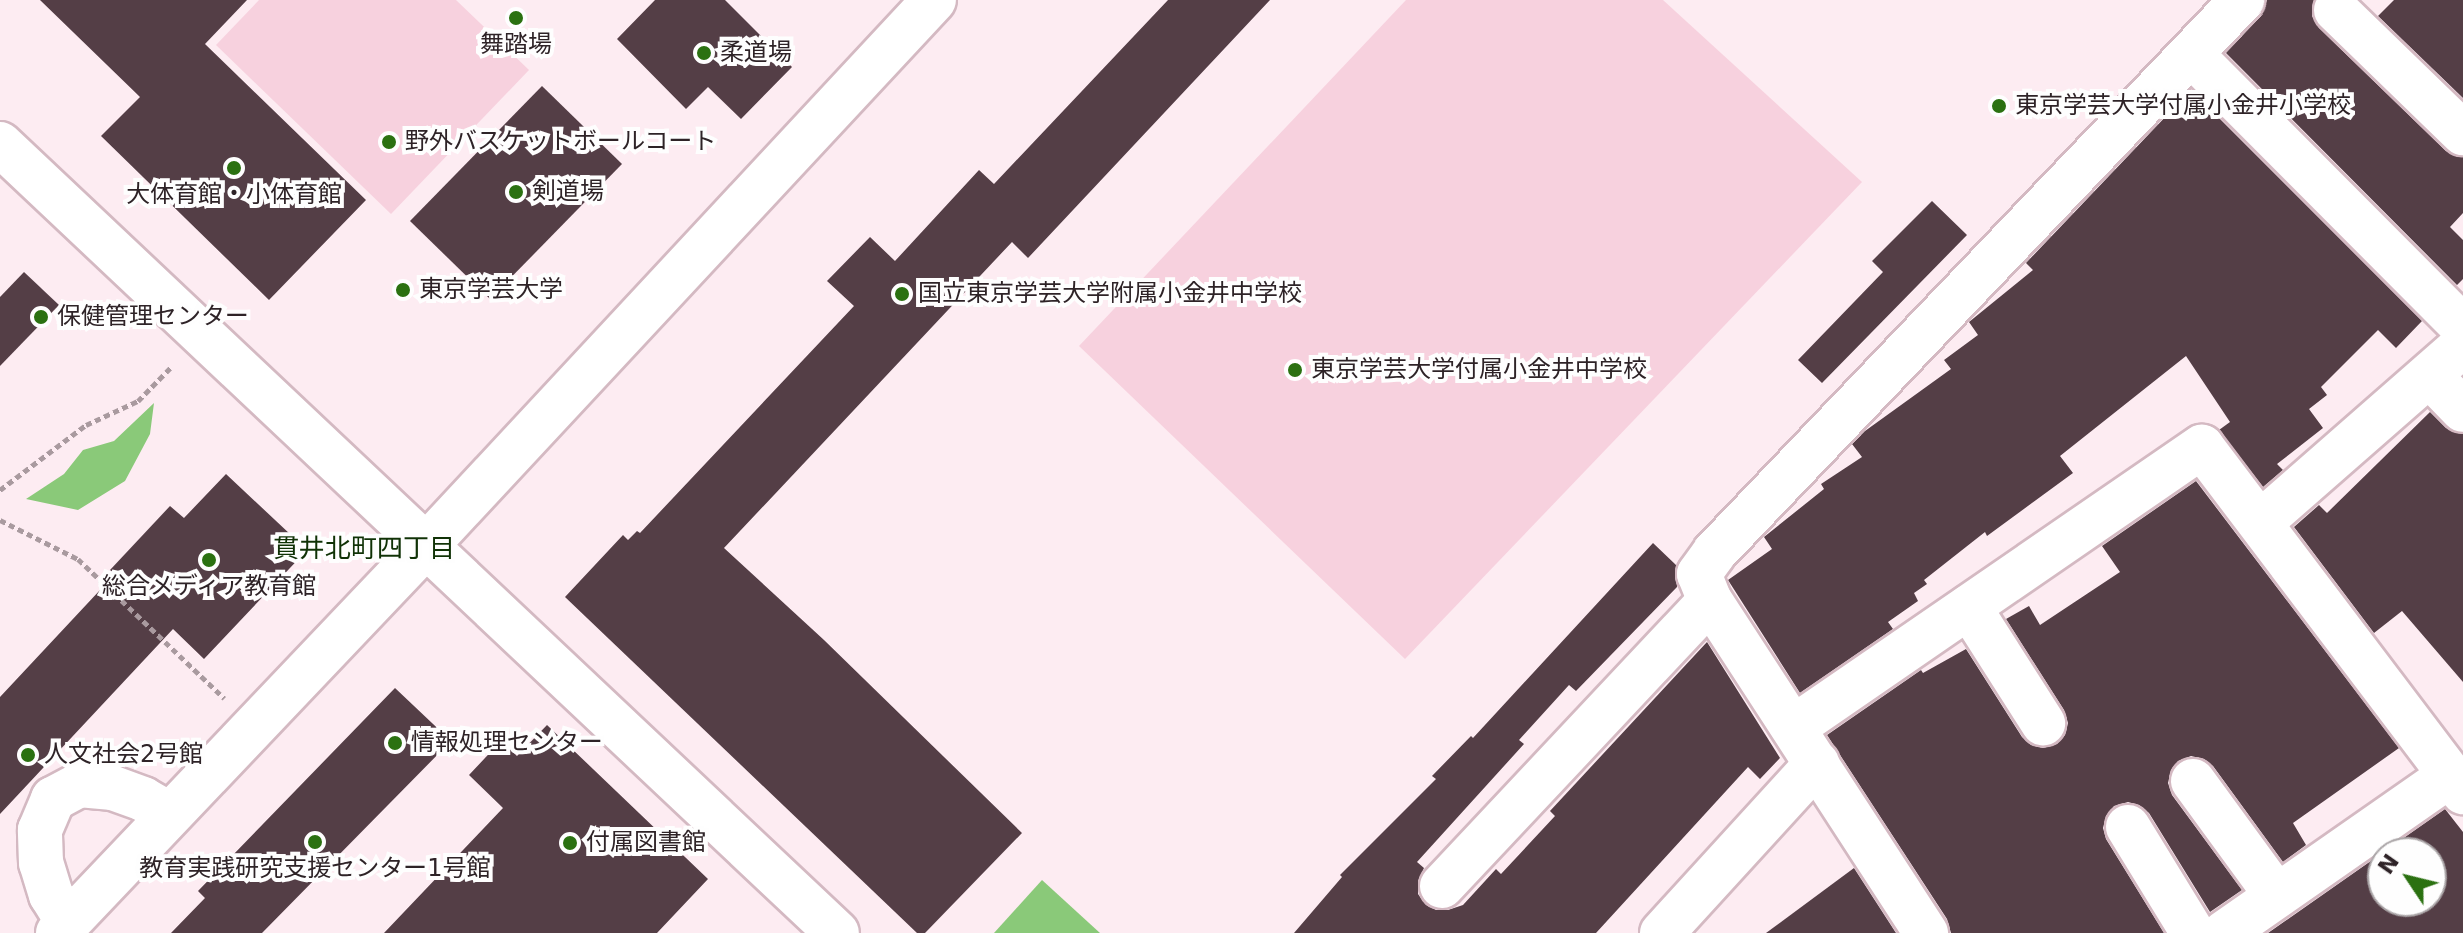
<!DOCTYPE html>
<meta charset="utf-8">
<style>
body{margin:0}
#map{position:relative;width:2463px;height:933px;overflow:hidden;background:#fdecf2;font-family:"DejaVu Sans","Noto Sans JP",sans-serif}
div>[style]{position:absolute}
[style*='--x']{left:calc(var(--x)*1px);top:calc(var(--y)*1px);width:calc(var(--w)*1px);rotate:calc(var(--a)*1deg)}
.green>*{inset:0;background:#f7d1de}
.water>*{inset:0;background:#8ac979}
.building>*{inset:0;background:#543e46}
.path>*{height:5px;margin-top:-2.5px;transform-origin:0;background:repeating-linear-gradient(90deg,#a99a9f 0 6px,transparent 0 10px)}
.roads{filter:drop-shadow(2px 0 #d4b9c2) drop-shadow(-2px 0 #d4b9c2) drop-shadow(0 2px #d4b9c2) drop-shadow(0 -2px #d4b9c2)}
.minor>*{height:44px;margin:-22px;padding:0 22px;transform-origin:22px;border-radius:22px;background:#fff}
.dots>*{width:22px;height:22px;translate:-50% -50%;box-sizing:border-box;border:4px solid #fefefe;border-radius:50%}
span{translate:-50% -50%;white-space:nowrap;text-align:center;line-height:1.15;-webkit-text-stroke:8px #fefefe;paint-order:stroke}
.poi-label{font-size:24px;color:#2e2327}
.left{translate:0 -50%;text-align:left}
.neighbourhood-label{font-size:26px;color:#103206}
.north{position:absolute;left:2367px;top:837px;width:80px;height:80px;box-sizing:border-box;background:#fefefe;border:2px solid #aba6a8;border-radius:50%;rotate:305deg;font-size:22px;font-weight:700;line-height:32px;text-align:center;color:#2e2327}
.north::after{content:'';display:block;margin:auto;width:28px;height:36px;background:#2b7111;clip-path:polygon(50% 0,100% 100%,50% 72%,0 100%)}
</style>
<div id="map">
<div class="green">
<i style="clip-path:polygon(259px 0,456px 0,529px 70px,391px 214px,216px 45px)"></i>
<i style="clip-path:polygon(1406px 0,1663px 0,1862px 182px,1405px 659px,1079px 346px)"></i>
</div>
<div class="water">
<i style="clip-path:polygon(154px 403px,150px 434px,125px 481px,78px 510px,26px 499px,64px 474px,83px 450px,114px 441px)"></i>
<i style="clip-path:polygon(1042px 880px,1100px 933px,994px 933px)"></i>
</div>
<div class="building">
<i style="clip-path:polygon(40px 0,247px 0,205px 44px,366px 200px,269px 300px,101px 136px,140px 97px)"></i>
<i style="clip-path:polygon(655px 0,725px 0,792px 67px,741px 119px,708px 87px,686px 109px,617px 39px)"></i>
<i style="clip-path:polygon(1168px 0,1270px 0,1028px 258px,1012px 242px,724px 548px,824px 640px,1022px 833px,925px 933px,917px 933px,565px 597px,623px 535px,628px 540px,637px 531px,640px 533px,854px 306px,827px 281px,870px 237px,895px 261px,979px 170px,994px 184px)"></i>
<i style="clip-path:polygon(2267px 0,2314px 0,2312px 16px,2319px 28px,2446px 151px,2463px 157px,2463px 213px,2450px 227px,2463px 240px,2463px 279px,2457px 285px,2226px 53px,2260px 17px)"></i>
<i style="clip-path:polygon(2394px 0,2463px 0,2463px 98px,2378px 16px)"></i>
<i style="clip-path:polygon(542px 86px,622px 164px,490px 299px,410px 221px)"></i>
<i style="clip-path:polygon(2191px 90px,2422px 321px,2396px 348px,2378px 330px,2321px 387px,2327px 395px,2309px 409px,2323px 428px,2277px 464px,2283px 470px,2263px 487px,2219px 430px,2230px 422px,2186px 356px,2060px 456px,2073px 473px,1987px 536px,1985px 532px,1924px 580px,1927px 584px,1914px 593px,1918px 601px,1888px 622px,1893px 629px,1800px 693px,1728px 580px,1772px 549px,1764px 537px,1824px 489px,1821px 484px,1862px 457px,1852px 444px,1865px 431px,1951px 369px,1944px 360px,1978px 335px,1969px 322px,2033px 270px,2026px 263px)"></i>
<i style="clip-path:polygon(1932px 201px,1967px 235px,1822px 383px,1798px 360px,1883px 272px,1872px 261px)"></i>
<i style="clip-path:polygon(24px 272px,59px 305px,0 366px,0 297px)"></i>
<i style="clip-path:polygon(2430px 412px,2446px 428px,2463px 434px,2463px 682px,2402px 611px,2374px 633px,2294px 527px,2319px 505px,2327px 513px)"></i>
<i style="clip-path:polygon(226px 474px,307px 550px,204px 659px,173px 629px,0 814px,0 697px,115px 574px,110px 570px,170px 506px,184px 518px)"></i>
<i style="clip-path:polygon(2196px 481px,2399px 748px,2293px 823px,2306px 845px,2283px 862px,2213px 766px,2204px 759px,2191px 756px,2178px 761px,2171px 770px,2168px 783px,2172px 795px,2242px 890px,2210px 912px,2149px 813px,2139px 805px,2128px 802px,2114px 806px,2106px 816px,2103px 828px,2106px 839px,2164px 933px,1951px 933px,1947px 919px,1827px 735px,1921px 670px,1923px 673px,1966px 649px,2022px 737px,2031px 745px,2043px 748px,2057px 744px,2065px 735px,2068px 723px,2064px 710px,2006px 619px,2029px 606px,2040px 625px,2120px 572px,2102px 546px)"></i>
<i style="clip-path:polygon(1653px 543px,1676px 565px,1677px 587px,1576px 691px,1569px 685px,1519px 740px,1524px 744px,1417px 862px,1424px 868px,1418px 881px,1418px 894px,1426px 905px,1436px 910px,1448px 910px,1463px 905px,1496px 869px,1501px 874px,1555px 816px,1550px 811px,1707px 642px,1780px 758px,1760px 779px,1748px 767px,1596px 933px,1294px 933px,1342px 877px,1340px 875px,1436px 779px,1432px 776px,1471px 736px,1473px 738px)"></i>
<i style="clip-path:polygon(395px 688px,451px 741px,262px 933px,171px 933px,205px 898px,198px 891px)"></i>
<i style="clip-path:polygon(547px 725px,708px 879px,657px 933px,384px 933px,503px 808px,469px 775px,501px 741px,517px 756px)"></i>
<i style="clip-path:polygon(evenodd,2445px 809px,2463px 832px,2463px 933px,2268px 933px,2445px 809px,2383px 853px,2431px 853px,2431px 901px,2383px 901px,2383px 853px)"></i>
<i style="clip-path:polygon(1854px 868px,1896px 933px,1766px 933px)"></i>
</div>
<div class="path">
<i style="--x:0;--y:490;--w:108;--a:-37.1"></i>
<i style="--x:86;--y:425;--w:57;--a:-24.8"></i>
<i style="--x:138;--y:401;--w:50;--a:-45.8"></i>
<i style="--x:0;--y:520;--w:87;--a:26.6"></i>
<i style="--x:78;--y:559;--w:202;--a:43.6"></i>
</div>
<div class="roads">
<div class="minor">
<i style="--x:2336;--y:10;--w:177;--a:44.1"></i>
<i style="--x:2191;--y:54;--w:385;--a:45.1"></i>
<i style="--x:0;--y:144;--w:1150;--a:43.31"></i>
<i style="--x:2430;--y:376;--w:47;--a:45.9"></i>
<i style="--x:2261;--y:522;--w:269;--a:-41.2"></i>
<i style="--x:1969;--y:607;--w:138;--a:57.5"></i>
<i style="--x:1794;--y:727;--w:495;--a:-34.5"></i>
<i style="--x:2202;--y:447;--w:433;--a:52.9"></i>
<i style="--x:2193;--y:781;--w:142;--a:53.9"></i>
<i style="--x:2128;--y:827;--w:124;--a:58.5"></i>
<i style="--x:1442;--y:886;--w:391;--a:-46.8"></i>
<i style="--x:68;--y:922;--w:32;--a:-122"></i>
<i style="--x:51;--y:895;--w:34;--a:-107"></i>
<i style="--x:41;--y:863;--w:33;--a:-92"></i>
<i style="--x:40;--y:830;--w:34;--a:-67"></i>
<i style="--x:53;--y:799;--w:30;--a:-28"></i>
<i style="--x:79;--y:785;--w:34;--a:5"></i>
<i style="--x:113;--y:788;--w:32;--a:20"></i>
<i style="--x:143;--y:799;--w:30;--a:30"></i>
<i style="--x:58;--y:933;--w:533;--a:-46.45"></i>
<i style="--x:425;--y:547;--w:747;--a:-47.06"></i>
<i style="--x:1662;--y:933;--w:230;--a:-47.6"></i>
<i style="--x:1926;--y:933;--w:396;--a:-123"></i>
<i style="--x:1710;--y:601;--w:29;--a:-112"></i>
<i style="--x:1699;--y:574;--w:26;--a:-54"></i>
<i style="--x:1714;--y:553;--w:765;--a:-46.32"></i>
<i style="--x:2224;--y:933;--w:274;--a:-34.9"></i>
</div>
</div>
<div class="dots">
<i style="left:516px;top:18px;background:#2b7111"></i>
<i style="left:704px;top:53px;background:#2b7111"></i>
<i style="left:1999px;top:106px;background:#2b7111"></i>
<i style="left:389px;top:142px;background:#2b7111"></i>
<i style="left:234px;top:168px;background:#2b7111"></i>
<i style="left:516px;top:192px;background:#2b7111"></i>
<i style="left:403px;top:290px;background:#2b7111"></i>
<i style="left:902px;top:294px;background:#2b7111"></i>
<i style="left:41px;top:317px;background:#2b7111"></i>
<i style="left:1295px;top:370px;background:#2b7111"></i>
<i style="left:209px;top:560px;background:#2b7111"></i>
<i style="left:395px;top:743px;background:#2b7111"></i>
<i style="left:28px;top:755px;background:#2b7111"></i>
<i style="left:315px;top:842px;background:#2b7111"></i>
<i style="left:570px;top:843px;background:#2b7111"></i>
</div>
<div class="poi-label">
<span style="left:516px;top:45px">舞踏場</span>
<span class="left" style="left:720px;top:53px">柔道場</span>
<span class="left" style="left:2015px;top:106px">東京学芸大学付属小金井小学校</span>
<span class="left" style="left:405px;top:142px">野外バスケットボールコート</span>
<span class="left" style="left:532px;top:192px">剣道場</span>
<span style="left:234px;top:195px">大体育館・小体育館</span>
<span class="left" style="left:419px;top:290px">東京学芸大学</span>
<span class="left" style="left:918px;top:294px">国立東京学芸大学附属小金井中学校</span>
<span class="left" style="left:57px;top:317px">保健管理センター</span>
<span class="left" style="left:1311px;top:370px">東京学芸大学付属小金井中学校</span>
<span style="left:209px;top:587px">総合メディア教育館</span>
<span class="left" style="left:411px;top:743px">情報処理センター</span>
<span class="left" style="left:44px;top:755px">人文社会2号館</span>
<span class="left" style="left:586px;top:843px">付属図書館</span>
<span style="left:315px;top:869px">教育実践研究支援センター1号館</span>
</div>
<div class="neighbourhood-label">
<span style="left:364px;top:549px">貫井北町四丁目</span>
</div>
<div class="north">N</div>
</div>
